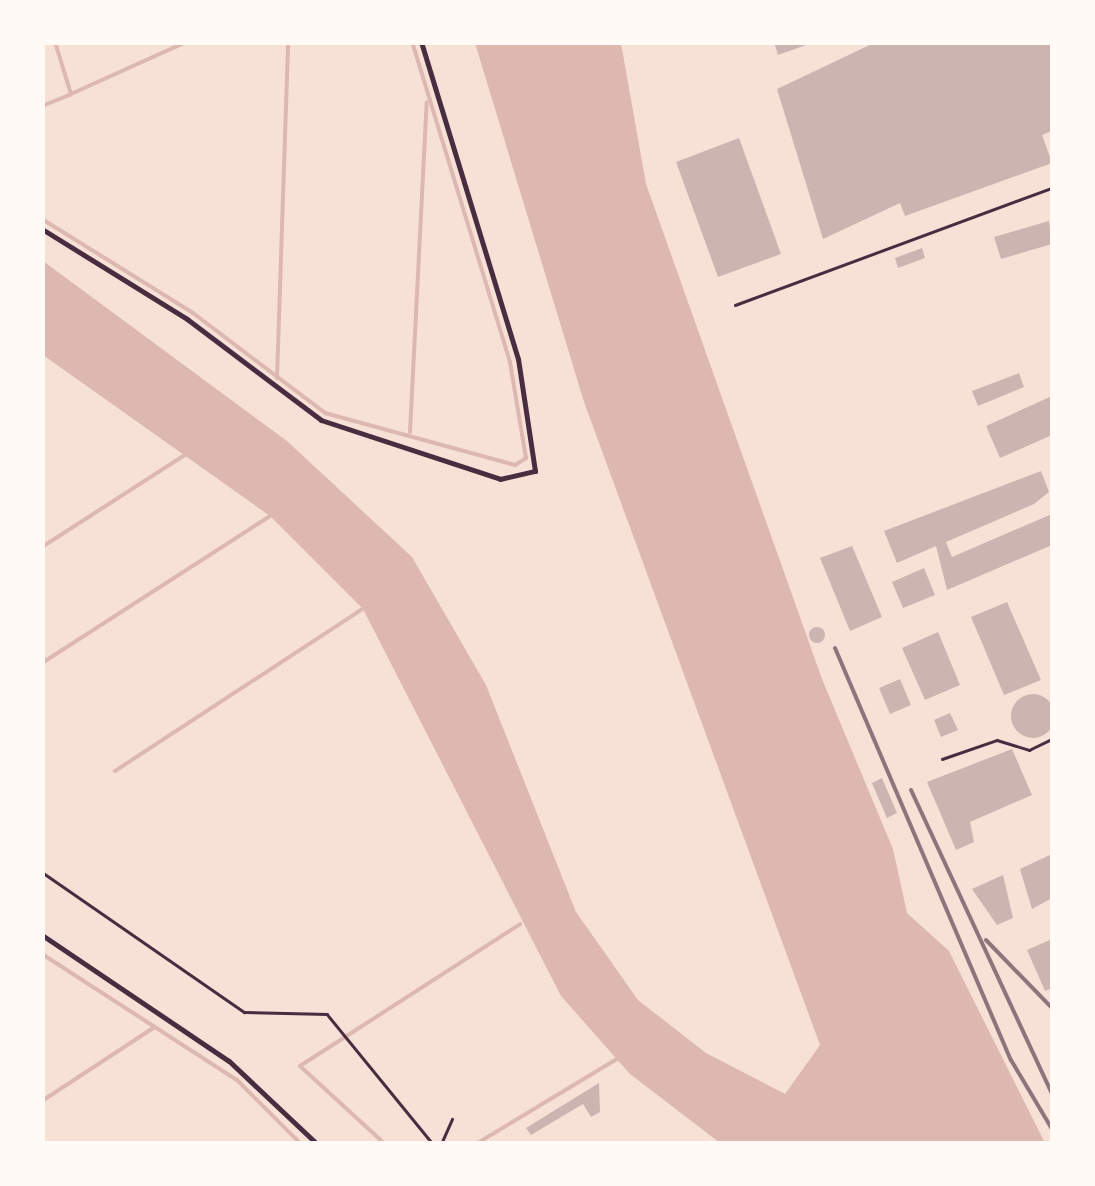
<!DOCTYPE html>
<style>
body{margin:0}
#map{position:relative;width:1095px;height:1186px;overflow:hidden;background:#f7e1d7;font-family:"Sofia Sans Condensed",sans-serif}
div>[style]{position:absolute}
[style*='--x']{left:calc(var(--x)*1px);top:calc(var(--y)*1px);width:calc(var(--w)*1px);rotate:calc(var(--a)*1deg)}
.water>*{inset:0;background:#dcb8b0}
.stream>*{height:4px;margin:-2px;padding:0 2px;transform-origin:2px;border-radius:2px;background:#dcb8b0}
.building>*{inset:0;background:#ccb4b1}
.round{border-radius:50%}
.path>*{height:2.5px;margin:-1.25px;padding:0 1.25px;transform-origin:1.25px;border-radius:1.25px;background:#4a2c40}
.service>*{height:2.5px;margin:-1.25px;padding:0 1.25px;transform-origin:1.25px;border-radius:1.25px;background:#4a2c40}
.minor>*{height:5px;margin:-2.5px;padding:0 2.5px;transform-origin:2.5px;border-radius:2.5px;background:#4a2c40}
.rail>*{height:4px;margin:-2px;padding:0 2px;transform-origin:2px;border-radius:2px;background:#8f747c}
span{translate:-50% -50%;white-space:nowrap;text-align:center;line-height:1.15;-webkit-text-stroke:8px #fffaf5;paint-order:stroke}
.frame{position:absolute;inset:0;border:45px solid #fffaf5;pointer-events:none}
</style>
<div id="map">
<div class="water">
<i style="clip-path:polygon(475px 43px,621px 43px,646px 184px,822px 679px,893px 849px,907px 913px,949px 951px,1045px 1143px,720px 1143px,630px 1074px,561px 996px,363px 609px,270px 516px,43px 355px,43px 261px,287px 441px,412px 557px,486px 685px,576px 912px,638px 1000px,706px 1053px,785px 1094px,820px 1045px,584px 402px)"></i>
</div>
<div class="stream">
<i style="--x:55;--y:42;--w:54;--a:72.9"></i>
<i style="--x:71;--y:94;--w:126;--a:-24.3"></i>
<i style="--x:42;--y:106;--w:31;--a:-22"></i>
<i style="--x:42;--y:219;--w:178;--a:31.9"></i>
<i style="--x:193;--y:313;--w:166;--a:37.1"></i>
<i style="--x:325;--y:413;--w:197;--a:15.3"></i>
<i style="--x:515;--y:465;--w:13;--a:-32"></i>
<i style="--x:526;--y:458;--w:97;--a:-99.5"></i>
<i style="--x:510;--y:362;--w:335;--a:-107"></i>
<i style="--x:277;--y:378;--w:336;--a:-88.1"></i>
<i style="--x:410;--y:432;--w:330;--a:-87.1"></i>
<i style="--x:42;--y:547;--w:174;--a:-32.8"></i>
<i style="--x:42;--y:663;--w:271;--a:-32.8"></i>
<i style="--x:115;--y:771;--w:296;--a:-33.2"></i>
<i style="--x:42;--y:954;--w:232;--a:32.9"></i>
<i style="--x:237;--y:1080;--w:91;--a:45"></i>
<i style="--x:42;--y:1101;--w:133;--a:-33.3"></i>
<i style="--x:385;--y:1144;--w:115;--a:-137.5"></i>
<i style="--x:300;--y:1066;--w:262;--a:-32.8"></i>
<i style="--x:476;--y:1144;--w:165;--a:-31.1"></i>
</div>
<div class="building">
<i style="clip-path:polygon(774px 42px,812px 42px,812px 43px,778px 55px)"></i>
<i style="clip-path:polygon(876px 42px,1052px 42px,1052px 131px,1042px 135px,1052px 163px,905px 216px,900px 203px,823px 239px,777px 89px)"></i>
<i style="clip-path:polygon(739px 138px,781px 254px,718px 277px,676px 162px)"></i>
<i style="clip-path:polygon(1049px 221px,1052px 244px,1001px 259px,994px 237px)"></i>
<i style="clip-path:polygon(922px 248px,925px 258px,898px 268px,895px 258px)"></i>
<i style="clip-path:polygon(1019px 373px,1024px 387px,978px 406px,972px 391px)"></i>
<i style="clip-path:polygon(1052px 396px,1052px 435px,1000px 458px,986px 426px)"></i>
<i style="clip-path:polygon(1041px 471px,1049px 492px,1034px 504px,946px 542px,952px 557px,1052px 514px,1052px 545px,947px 590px,936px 546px,897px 563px,884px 531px)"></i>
<i style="clip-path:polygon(852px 546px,882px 617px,850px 631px,820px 558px)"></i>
<i style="clip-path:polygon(924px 568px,935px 595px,903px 608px,892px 582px)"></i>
<i style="clip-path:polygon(1007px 602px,1041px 680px,1004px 695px,971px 617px)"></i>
<i class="round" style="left:809px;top:627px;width:16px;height:16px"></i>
<i style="clip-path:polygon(938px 632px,960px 685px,925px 700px,902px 648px)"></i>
<i style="clip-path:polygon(900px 679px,911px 705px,890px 714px,879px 688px)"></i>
<i class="round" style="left:1011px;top:694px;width:44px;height:44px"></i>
<i style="clip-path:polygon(950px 713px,958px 730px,941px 737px,934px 720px)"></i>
<i style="clip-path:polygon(1012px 749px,1032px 795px,970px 822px,974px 842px,956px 850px,927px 782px)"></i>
<i style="clip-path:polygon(882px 778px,897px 813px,887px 818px,872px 783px)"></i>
<i style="clip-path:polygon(1052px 854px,1052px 898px,1032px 909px,1020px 869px)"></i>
<i style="clip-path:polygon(1003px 875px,1013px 918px,997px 925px,972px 889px)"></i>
<i style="clip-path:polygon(1052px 939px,1052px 988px,1045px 991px,1027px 950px)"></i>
<i style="clip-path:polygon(599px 1083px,600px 1112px,591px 1117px,583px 1104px,531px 1135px,526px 1128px)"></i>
</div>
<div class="path">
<i style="--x:42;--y:872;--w:246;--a:34.7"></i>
<i style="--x:244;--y:1012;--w:83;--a:1.4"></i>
<i style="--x:327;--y:1014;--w:168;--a:50.8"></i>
<i style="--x:441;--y:1144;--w:27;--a:-66"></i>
</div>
<div class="service">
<i style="--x:735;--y:305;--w:338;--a:-20.3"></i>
<i style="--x:942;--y:759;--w:58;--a:-19.1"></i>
<i style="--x:997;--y:740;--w:34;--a:17"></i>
<i style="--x:1029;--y:750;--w:25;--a:-26"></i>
</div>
<div class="minor">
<i style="--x:42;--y:229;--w:171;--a:31.8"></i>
<i style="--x:187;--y:319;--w:168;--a:37"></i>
<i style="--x:321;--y:420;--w:188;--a:18.2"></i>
<i style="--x:500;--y:479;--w:36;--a:-13"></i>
<i style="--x:535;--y:471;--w:113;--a:-98.6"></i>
<i style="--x:518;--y:359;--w:332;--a:-107"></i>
<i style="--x:42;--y:935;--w:225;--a:34"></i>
<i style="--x:229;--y:1061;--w:121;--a:43.3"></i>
</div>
<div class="rail">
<i style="--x:835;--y:648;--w:448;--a:66.9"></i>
<i style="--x:1011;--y:1060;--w:80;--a:59.3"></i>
<i style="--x:911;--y:790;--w:335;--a:65.1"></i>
<i style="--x:986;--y:940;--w:95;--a:45.9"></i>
</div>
<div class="frame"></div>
</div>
